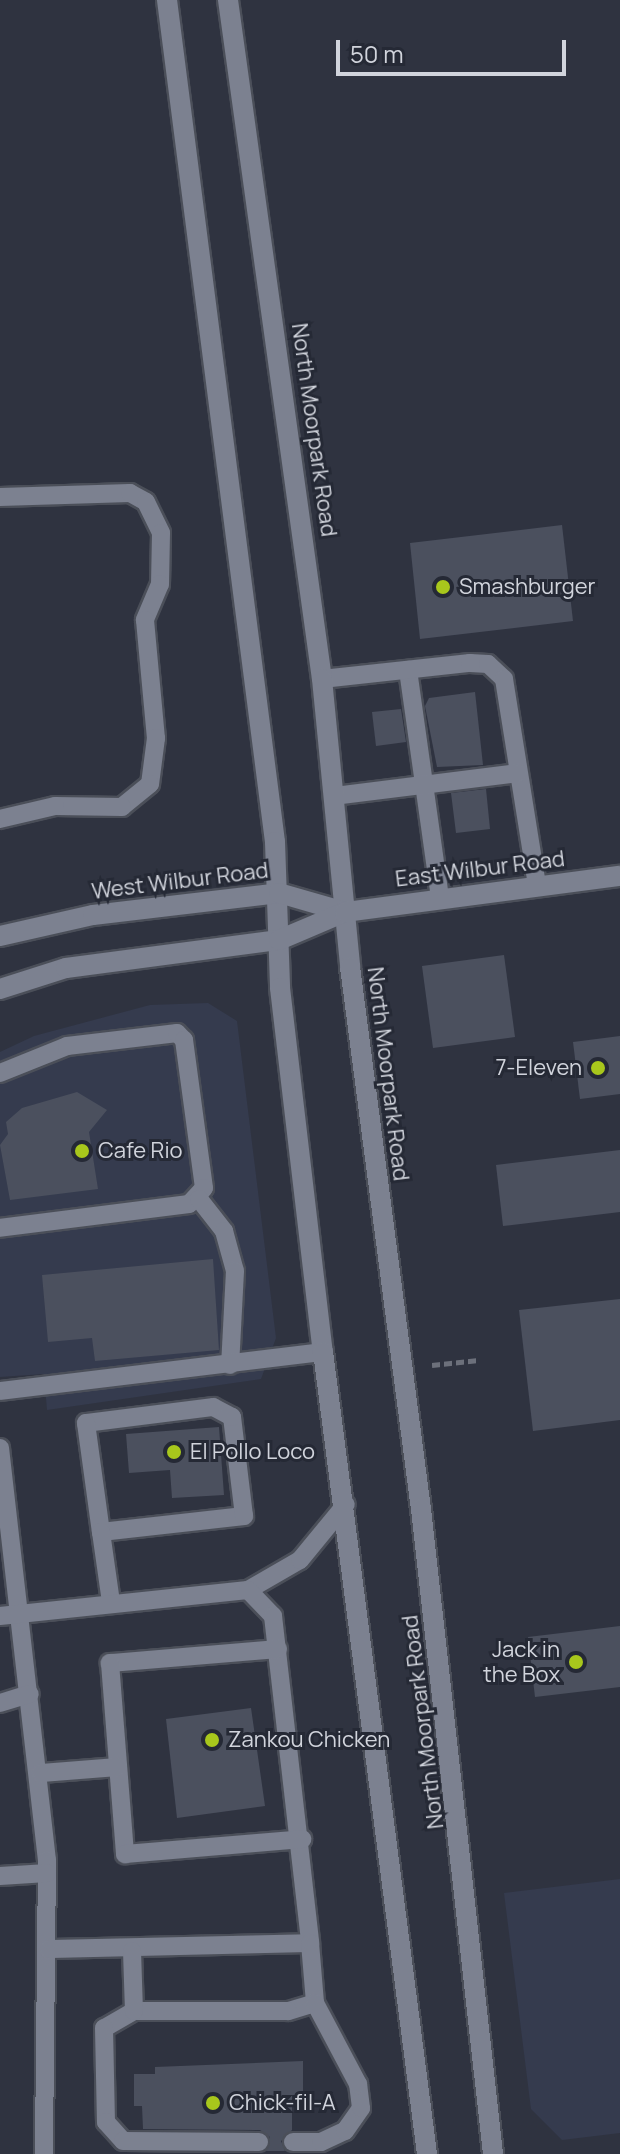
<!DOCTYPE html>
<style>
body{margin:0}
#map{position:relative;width:620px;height:2154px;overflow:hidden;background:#2f3340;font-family:Manrope,sans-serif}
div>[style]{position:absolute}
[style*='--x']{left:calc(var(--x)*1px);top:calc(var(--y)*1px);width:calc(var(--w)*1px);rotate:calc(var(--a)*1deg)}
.built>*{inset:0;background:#353b4e}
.building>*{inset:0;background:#4b505e}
.path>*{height:5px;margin-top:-2.5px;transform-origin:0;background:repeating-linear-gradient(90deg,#6c707b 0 8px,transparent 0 12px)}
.roads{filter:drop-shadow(2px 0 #4b4f59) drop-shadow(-2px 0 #4b4f59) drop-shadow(0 2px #4b4f59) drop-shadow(0 -2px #4b4f59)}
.lane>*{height:18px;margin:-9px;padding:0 9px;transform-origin:9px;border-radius:9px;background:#7c8190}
.secondary>*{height:20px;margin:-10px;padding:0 10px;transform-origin:10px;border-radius:10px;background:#7c8190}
.dots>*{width:22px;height:22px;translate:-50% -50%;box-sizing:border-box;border:4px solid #252935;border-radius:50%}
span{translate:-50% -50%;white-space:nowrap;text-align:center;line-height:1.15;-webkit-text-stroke:6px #252935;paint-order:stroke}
.street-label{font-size:22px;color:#d1d4dc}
.poi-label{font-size:22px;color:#d1d4dc}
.left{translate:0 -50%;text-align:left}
.right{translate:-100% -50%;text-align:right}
.scale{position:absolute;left:336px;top:40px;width:230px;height:36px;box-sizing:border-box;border:4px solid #d1d4dc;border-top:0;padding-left:10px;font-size:24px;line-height:28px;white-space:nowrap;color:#d1d4dc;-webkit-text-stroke:6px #252935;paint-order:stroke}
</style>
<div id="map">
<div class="built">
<i style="clip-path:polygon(208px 1003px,237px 1021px,276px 1338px,261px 1379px,47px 1410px,44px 1374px,0 1377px,0 1052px,34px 1036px,150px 1005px)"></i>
<i style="clip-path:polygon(620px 1879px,620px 2133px,562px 2140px,531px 2109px,504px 1893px)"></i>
</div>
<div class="building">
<i style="clip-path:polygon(562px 525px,573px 621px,420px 639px,410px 543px)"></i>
<i style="clip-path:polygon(475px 692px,483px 765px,437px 767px,425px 706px,429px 698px)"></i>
<i style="clip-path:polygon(401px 709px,406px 742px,376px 746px,372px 712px)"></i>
<i style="clip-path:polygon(486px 789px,490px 829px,456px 833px,451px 793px)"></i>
<i style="clip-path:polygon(504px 955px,515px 1037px,433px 1048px,422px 966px)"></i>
<i style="clip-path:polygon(620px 1036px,620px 1094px,580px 1099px,573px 1042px)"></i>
<i style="clip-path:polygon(77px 1092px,107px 1110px,89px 1132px,98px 1189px,10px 1200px,0 1145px,8px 1134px,6px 1122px,22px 1108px)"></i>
<i style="clip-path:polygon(620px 1150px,620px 1212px,503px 1226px,496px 1165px)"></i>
<i style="clip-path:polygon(213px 1259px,219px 1350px,95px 1361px,92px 1338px,48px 1342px,42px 1275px)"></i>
<i style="clip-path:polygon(620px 1299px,620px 1420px,533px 1431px,519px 1310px)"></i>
<i style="clip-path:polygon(219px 1427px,224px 1495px,172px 1498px,170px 1470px,129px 1473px,126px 1434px)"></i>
<i style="clip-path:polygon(620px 1626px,620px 1687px,535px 1697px,528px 1637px)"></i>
<i style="clip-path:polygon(251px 1708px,265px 1806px,177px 1818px,166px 1719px)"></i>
<i style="clip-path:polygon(303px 2061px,303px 2099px,292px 2099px,292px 2130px,281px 2141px,285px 2151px,266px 2151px,270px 2137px,260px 2130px,143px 2129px,142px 2106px,134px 2106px,134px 2074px,155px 2074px,155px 2067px)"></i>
</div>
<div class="path">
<i style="--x:432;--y:1365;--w:47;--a:-6.1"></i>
</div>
<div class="roads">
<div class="lane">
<i style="--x:0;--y:497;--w:130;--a:-1.8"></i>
<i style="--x:130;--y:493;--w:18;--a:29"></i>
<i style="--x:146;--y:502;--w:34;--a:64"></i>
<i style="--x:161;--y:533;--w:51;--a:91.1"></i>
<i style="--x:160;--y:584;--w:39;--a:113"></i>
<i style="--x:145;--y:620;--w:119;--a:84.7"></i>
<i style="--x:156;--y:738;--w:46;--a:97.4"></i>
<i style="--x:150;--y:784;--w:36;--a:141"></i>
<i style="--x:122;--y:807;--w:67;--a:-179.1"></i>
<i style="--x:55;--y:806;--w:57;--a:166.7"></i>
<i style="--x:408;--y:670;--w:230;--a:82"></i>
<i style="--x:322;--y:679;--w:149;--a:-6.2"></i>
<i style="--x:470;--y:663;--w:18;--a:3"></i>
<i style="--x:488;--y:664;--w:22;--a:43"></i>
<i style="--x:504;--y:679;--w:210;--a:80.9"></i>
<i style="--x:334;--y:796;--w:185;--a:-7.1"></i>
<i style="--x:0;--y:1073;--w:72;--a:-21.9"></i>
<i style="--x:67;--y:1046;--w:111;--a:-6.7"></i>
<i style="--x:177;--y:1033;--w:10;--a:45"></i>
<i style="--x:184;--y:1040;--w:149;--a:82.3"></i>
<i style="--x:204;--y:1188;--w:22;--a:133"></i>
<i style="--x:189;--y:1204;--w:191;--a:172.8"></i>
<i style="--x:199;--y:1199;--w:41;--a:52"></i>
<i style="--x:224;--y:1231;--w:41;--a:74.6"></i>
<i style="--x:235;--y:1271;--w:94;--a:93"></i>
<i style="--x:0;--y:1391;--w:325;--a:-6.9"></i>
<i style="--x:0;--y:1448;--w:415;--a:83.5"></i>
<i style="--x:47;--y:1860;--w:294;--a:90.6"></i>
<i style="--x:101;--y:1532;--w:144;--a:-6.4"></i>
<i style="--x:244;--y:1516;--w:100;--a:-96.9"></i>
<i style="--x:232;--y:1417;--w:21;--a:-152"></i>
<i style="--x:213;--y:1407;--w:128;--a:172.8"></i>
<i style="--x:86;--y:1423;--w:110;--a:82.2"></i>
<i style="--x:101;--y:1532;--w:71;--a:81.9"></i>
<i style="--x:248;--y:1590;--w:60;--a:-30"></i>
<i style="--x:300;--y:1560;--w:72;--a:-50.6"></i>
<i style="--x:0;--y:1616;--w:249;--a:-6"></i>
<i style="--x:248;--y:1590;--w:36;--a:46"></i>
<i style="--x:273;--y:1616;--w:329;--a:83.5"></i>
<i style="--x:278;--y:1649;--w:169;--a:175.2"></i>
<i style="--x:110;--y:1663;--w:192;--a:85.5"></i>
<i style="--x:125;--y:1854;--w:178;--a:-4.8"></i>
<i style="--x:0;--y:1703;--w:31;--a:-17"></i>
<i style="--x:41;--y:1773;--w:77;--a:-4.5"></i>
<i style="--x:0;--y:1876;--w:47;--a:-3.7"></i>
<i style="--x:49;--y:1949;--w:261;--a:-1.3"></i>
<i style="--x:310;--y:1943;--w:60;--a:85.2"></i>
<i style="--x:315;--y:2003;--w:28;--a:163"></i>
<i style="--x:288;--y:2011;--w:154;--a:180"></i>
<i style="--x:134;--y:2011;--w:34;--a:150"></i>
<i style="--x:104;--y:2028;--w:94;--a:88.8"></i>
<i style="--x:106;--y:2122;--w:25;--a:48"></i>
<i style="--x:123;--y:2141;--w:136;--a:0.4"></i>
<i style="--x:132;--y:1951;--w:60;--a:88.1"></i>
<i style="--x:293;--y:2142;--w:28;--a:0"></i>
<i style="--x:321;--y:2142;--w:26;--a:-25"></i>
<i style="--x:345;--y:2131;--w:28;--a:-55"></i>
<i style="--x:361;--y:2108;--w:24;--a:-97"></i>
<i style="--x:358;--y:2084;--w:92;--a:-118"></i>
</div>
<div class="secondary">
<i style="--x:167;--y:0;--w:849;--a:82.69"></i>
<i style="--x:275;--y:842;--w:146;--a:88"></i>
<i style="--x:280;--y:988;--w:367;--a:83.3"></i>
<i style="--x:323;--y:1352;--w:809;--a:82.61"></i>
<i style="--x:228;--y:0;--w:685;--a:82.12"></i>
<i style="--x:322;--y:679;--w:289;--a:84.4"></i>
<i style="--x:350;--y:967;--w:547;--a:82.54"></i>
<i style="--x:421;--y:1509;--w:649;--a:83.63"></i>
<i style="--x:0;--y:936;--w:95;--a:-12.7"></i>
<i style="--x:93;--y:915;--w:187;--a:-6.7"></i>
<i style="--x:279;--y:893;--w:69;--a:16.1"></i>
<i style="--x:0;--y:989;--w:69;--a:-17.7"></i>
<i style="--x:66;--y:968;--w:215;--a:-7.5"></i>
<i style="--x:279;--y:940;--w:72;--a:-23"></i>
<i style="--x:345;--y:912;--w:277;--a:-7.5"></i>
</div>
</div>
<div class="dots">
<i style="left:443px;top:587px;background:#a8c71c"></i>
<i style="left:598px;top:1068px;background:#a8c71c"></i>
<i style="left:82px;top:1151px;background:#a8c71c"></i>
<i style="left:174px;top:1452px;background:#a8c71c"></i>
<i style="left:576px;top:1662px;background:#a8c71c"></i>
<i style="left:212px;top:1740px;background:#a8c71c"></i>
<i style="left:213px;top:2103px;background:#a8c71c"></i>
</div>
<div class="street-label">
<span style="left:314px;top:430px;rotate:82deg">North Moorpark Road</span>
<span style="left:480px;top:869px;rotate:-7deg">East Wilbur Road</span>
<span style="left:180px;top:881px;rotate:-7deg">West Wilbur Road</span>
<span style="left:388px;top:1074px;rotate:83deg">North Moorpark Road</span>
<span style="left:423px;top:1722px;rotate:-97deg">North Moorpark Road</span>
</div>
<div class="poi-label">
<span class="left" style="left:459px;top:587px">Smashburger</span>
<span class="right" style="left:582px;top:1068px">7-Eleven</span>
<span class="left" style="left:98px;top:1151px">Cafe Rio</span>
<span class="left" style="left:190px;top:1452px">El Pollo Loco</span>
<span class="right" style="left:560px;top:1662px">Jack in<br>the Box</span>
<span class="left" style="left:228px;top:1740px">Zankou Chicken</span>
<span class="left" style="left:229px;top:2103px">Chick-fil-A</span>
</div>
<div class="scale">50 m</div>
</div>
